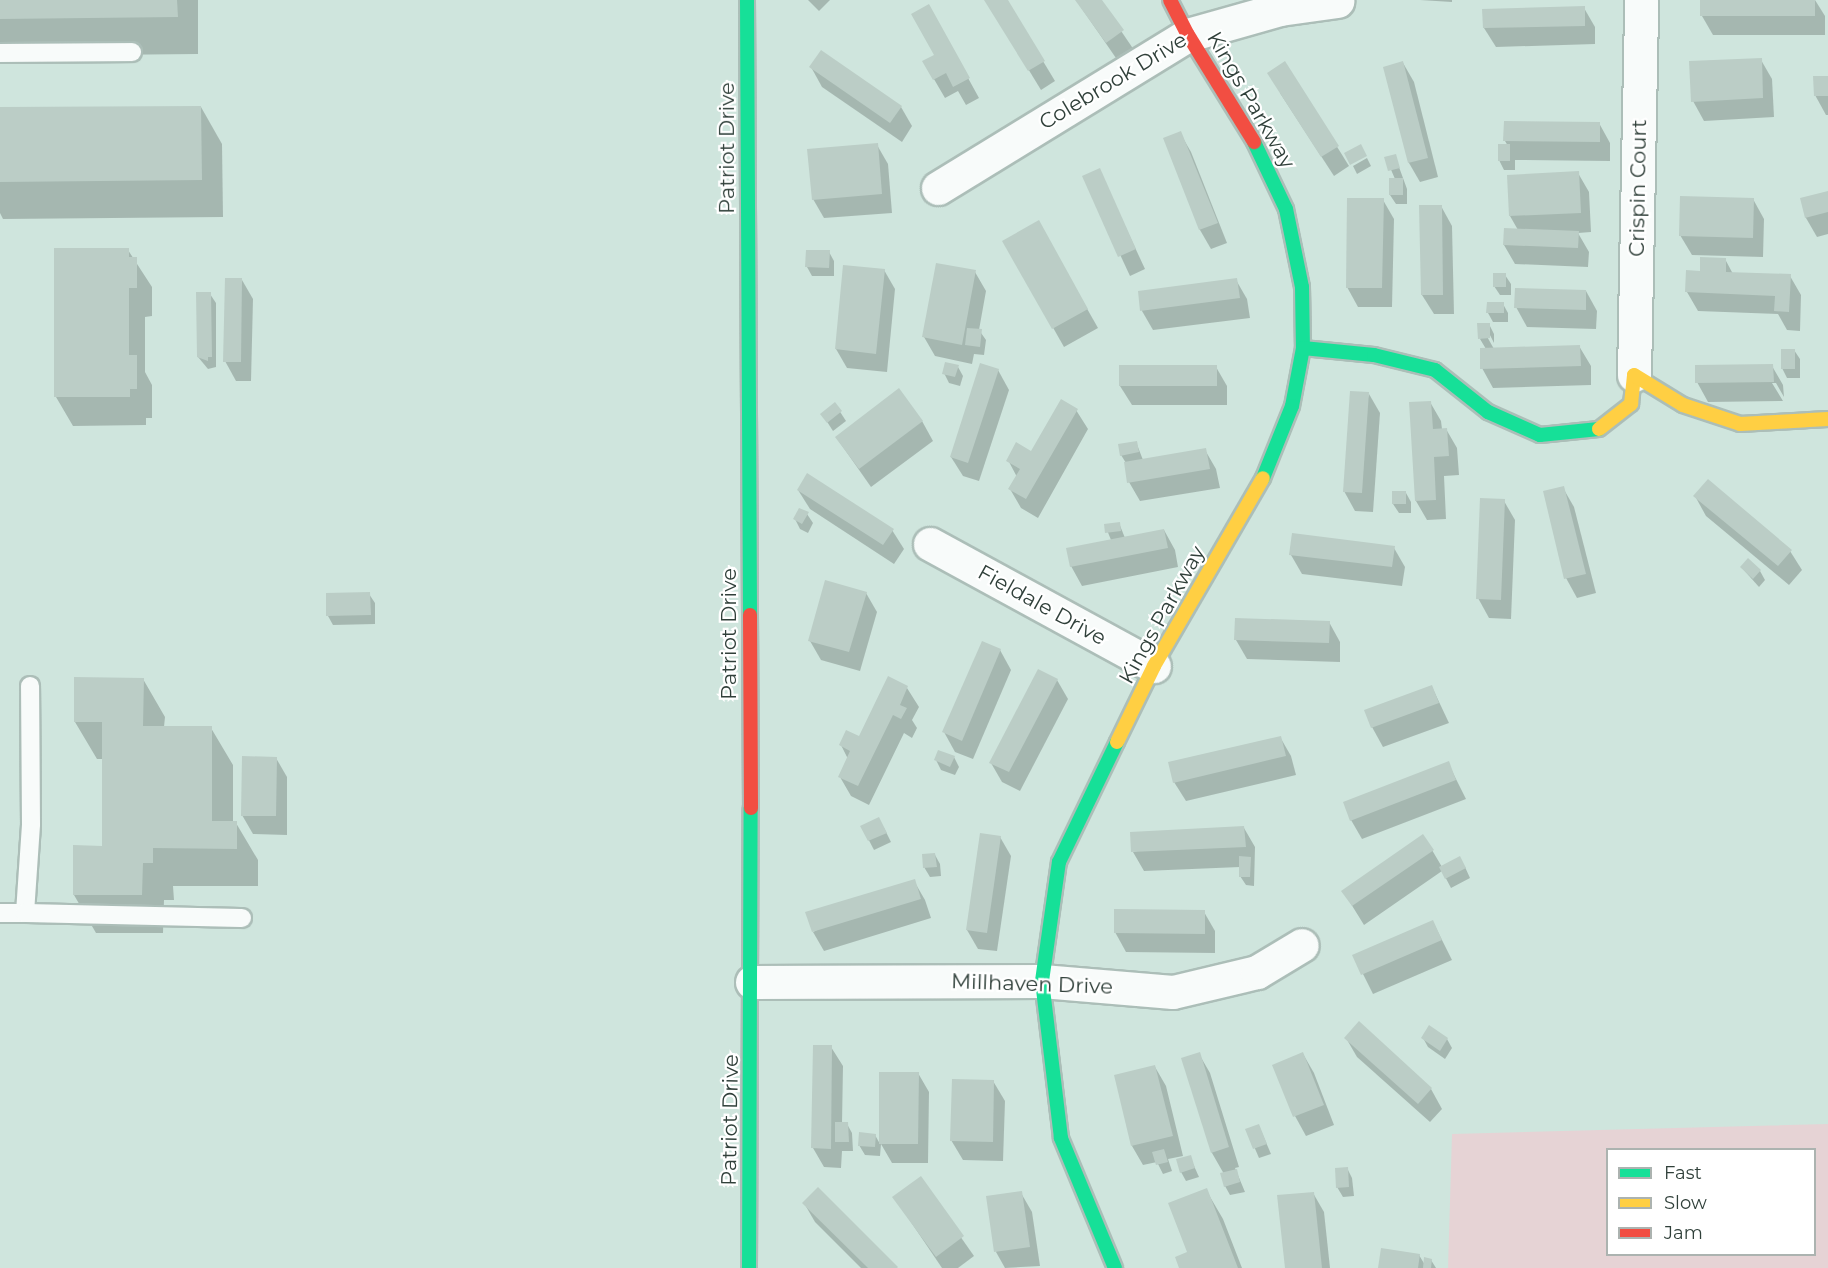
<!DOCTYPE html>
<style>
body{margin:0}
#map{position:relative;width:1828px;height:1268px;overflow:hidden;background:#cfe5dd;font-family:Montserrat,sans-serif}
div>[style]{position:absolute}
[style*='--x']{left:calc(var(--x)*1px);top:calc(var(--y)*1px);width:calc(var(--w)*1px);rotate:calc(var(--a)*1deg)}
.green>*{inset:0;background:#e6d3d5}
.shadow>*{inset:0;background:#0003}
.building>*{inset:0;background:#bbcdc6}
.roads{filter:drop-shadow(2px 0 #acbeb8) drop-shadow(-2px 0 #acbeb8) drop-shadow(0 2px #acbeb8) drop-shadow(0 -2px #acbeb8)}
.lane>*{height:18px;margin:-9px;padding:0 9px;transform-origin:9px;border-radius:9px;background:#f8fbfa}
.street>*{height:33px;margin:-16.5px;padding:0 16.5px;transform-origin:16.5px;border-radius:16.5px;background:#f8fbfa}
.fast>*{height:14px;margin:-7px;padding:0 7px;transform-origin:7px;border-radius:7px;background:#16e098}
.slow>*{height:14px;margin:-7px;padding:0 7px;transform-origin:7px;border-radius:7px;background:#ffcf43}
.jam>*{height:14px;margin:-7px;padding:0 7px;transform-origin:7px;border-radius:7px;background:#f24e42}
span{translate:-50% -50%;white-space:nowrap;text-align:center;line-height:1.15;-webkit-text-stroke:4.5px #fff;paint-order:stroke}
.street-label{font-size:21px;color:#30403a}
.legend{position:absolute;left:1606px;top:1148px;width:210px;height:108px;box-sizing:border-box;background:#fff;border:2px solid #acb3b0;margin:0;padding:8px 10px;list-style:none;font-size:18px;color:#30403a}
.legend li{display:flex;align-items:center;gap:12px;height:30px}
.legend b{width:30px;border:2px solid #acb3b0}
</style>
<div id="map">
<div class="green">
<i style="clip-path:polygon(evenodd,1828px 1124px,1828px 1268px,1448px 1268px,1452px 1134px,1828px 1124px,1608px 1150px,1814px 1150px,1814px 1254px,1608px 1254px,1608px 1150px)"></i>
</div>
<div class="shadow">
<i style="clip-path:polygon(0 0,198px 0,198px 54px,0 56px)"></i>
<i style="clip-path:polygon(808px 0,830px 0,819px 11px)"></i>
<i style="clip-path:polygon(986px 0,1006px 0,1055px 81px,1041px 90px)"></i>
<i style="clip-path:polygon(1076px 0,1100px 0,1134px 50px,1118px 61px)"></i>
<i style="clip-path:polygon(1420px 0,1452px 0,1452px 2px)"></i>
<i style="clip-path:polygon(1702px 0,1815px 0,1825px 16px,1825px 35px,1713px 35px,1702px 16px)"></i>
<i style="clip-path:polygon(1584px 8px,1595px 27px,1595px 44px,1496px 47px,1484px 28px)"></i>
<i style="clip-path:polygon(939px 25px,979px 98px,966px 105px,958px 91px,945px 98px,924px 62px,936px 55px)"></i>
<i style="clip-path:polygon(1761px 60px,1772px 79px,1774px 117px,1704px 121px,1693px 101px)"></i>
<i style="clip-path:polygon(1285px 63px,1349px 166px,1334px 176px,1280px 93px)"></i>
<i style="clip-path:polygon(1403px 63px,1414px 82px,1438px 177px,1420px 182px,1409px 163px,1384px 68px)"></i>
<i style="clip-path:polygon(811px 67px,901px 107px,912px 126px,902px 142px,822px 87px)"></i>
<i style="clip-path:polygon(1828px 77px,1828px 115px,1826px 115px,1815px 95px)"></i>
<i style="clip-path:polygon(201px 107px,222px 144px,223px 217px,3px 219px,0 213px,0 108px)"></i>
<i style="clip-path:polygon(1599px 123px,1610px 143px,1610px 161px,1515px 160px,1515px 170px,1504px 170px,1499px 160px,1508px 146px,1505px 141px)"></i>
<i style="clip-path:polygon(1180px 133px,1191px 152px,1227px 243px,1211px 249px,1200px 230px,1165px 139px)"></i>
<i style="clip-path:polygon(877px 145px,888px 164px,892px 213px,824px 218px,813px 199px)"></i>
<i style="clip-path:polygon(1395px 156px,1407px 189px,1407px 204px,1396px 204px,1390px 195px,1395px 179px,1386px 158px)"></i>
<i style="clip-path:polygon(1367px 158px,1371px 166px,1357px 174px,1353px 166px)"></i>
<i style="clip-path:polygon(1099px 170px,1145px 269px,1130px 276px,1084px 177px)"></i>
<i style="clip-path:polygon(1578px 173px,1589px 192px,1591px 232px,1578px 233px,1589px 252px,1588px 267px,1515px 264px,1504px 245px,1505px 230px,1518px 230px,1510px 216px)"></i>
<i style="clip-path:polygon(1828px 192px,1828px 234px,1817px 237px,1806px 218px,1801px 199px)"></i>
<i style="clip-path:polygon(1753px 199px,1764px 219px,1763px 257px,1692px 255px,1680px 235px)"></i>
<i style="clip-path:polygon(1383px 200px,1394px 219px,1392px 307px,1358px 307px,1347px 287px)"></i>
<i style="clip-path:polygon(1441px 206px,1452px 226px,1454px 314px,1434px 314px,1422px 295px)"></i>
<i style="clip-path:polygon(1038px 222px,1098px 328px,1064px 347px,1004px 241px)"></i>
<i style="clip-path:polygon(128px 250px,152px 287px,152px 316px,145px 317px,145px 372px,152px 385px,152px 418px,146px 418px,146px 425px,73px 426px,56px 397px)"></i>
<i style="clip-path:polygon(829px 252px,834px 261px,834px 276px,812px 276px,807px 267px)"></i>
<i style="clip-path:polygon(1725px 259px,1733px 274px,1790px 276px,1801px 295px,1800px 331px,1787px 330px,1778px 314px,1698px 311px,1687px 292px,1687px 272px,1701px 272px)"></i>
<i style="clip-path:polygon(884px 270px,895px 289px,887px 372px,847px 368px,836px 349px)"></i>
<i style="clip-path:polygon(975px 272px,986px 291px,979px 330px,986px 340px,984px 355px,974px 354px,972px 364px,935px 356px,924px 337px)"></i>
<i style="clip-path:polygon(1505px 275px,1511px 284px,1511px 295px,1500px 295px,1494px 286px)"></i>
<i style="clip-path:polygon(242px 280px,253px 299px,251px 381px,236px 381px,225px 361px)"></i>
<i style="clip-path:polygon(1236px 280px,1247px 299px,1250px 318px,1153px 330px,1142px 311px,1140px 292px)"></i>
<i style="clip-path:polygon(1586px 291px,1597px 311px,1596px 329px,1527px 327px,1516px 307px)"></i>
<i style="clip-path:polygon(210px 294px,216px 303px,216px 367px,208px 369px,198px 357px)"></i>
<i style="clip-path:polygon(1503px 304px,1508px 313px,1508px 322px,1493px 322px,1488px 313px)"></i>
<i style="clip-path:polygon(1489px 324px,1494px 334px,1494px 343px,1488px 331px,1485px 333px,1494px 349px,1579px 346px,1591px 366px,1591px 385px,1493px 388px,1482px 368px,1486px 349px,1480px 339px)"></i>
<i style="clip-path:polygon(1794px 350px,1800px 359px,1800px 378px,1787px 378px,1782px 368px)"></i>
<i style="clip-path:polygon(1772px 366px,1783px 385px,1784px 397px,1776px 383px,1772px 383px,1783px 401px,1708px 402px,1697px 382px)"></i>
<i style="clip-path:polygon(958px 367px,963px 376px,960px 386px,949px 383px,944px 373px)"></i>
<i style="clip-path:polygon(1120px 367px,1216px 367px,1227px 386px,1227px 405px,1132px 405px,1120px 386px)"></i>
<i style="clip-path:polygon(998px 370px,1009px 390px,979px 481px,963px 476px,951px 457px)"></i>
<i style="clip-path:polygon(1369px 394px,1380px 413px,1373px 512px,1355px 511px,1344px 491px)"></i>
<i style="clip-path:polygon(1430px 402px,1441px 421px,1442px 429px,1446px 429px,1457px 448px,1459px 475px,1444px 476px,1446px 519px,1427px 520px,1416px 501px)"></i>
<i style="clip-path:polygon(835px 404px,846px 421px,833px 431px,822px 414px)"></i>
<i style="clip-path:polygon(1076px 410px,1088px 429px,1038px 518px,1021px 508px,1010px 489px,1017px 477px,1008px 460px,1032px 453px)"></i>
<i style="clip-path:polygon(922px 421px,933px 441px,871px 487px,836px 437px)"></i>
<i style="clip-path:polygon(1136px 442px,1143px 460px,1205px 450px,1216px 469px,1220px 488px,1140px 501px,1129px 482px,1126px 463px,1121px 455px)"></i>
<i style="clip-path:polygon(1563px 488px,1574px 507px,1596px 593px,1577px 598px,1566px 578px)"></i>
<i style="clip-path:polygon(798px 490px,892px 530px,904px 549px,894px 564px,810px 509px)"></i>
<i style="clip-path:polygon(1406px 493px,1411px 502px,1411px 513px,1399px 513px,1393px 504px)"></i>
<i style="clip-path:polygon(1695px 496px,1790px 551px,1802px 570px,1789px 585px,1706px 516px)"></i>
<i style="clip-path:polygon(1504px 501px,1515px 520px,1511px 619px,1489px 618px,1478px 598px)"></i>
<i style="clip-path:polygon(807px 514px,813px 523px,808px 533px,800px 529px,795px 519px)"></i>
<i style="clip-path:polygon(1119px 523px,1125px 538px,1164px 530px,1175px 550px,1178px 567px,1082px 586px,1071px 566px,1111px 540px,1105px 525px)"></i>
<i style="clip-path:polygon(1394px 548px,1405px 567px,1402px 586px,1302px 574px,1291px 555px)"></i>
<i style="clip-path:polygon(1742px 568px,1760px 571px,1765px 580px,1759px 587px)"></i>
<i style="clip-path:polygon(866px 593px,877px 612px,860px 671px,821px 660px,810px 641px)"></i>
<i style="clip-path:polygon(369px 594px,375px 603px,375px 624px,333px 625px,328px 616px)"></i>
<i style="clip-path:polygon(1329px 622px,1340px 642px,1340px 662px,1247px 659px,1236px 640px)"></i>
<i style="clip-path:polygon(1000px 650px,1011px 670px,973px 759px,955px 752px,944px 732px)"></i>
<i style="clip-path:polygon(889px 678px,907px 688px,919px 707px,912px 720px,917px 728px,912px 738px,904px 733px,869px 805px,851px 796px,840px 777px,848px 759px,841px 745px,860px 738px)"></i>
<i style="clip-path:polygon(143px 679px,165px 717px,164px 727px,211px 728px,233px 765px,233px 823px,236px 823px,258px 860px,258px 886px,173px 886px,174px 900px,164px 900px,163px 933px,96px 933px,74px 895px,75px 847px,103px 847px,104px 759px,97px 759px,75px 722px)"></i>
<i style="clip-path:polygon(1057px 680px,1068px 699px,1020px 791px,1002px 782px,991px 763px)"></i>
<i style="clip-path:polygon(1432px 687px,1449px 723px,1383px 747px,1372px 727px)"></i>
<i style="clip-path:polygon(1280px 737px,1291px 756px,1296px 775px,1186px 801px,1174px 782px)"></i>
<i style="clip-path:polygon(954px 757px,959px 767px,955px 775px,941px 770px,936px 760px)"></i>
<i style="clip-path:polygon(276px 758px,287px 777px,287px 835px,253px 834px,242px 815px)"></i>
<i style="clip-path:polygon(1448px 763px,1466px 799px,1362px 839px,1351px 820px)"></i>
<i style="clip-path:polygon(862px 827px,884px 828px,891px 842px,874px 850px)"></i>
<i style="clip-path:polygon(1244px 828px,1255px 847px,1254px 886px,1246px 885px,1240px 876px,1240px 867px,1144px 871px,1133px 852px)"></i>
<i style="clip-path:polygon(1000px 837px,1011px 856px,997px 951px,978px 949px,967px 930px)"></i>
<i style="clip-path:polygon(1432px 850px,1442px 867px,1465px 867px,1470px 878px,1451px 888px,1442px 871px,1364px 925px,1343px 891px)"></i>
<i style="clip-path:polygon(935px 855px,940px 864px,941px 876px,930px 877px,924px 867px)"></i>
<i style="clip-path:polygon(914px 881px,925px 900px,931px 918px,824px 951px,813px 932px)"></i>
<i style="clip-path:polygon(1204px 912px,1215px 931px,1215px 953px,1126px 952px,1115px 932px)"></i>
<i style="clip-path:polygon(1433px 922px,1452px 960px,1373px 994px,1354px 956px)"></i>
<i style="clip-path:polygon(1359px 1024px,1431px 1089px,1442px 1109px,1430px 1122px,1357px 1057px,1346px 1038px)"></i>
<i style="clip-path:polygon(1423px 1038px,1447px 1039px,1452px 1048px,1445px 1059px,1428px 1047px)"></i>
<i style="clip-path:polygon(831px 1047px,843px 1066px,842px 1124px,847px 1124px,852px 1133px,853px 1151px,842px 1151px,841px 1168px,824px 1167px,813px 1148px)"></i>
<i style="clip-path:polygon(1199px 1054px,1210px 1073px,1239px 1167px,1235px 1168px,1245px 1192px,1230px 1195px,1225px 1186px,1224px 1174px,1212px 1153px,1183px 1059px)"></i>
<i style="clip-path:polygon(1303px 1054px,1314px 1073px,1334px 1125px,1306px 1136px,1295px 1116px)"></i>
<i style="clip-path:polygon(1155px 1067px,1166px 1086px,1183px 1156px,1168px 1159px,1172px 1171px,1163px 1174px,1157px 1162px,1143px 1165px,1132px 1146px)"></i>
<i style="clip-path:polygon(918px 1073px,929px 1092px,928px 1163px,892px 1163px,881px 1144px,880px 1156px,865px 1155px,859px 1145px,875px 1135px,880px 1144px)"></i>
<i style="clip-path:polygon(993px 1081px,1005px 1101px,1003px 1161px,963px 1160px,951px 1140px)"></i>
<i style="clip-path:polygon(1259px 1126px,1271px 1154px,1259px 1158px,1247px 1130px)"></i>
<i style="clip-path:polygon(1190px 1157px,1199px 1177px,1186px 1181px,1181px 1172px)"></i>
<i style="clip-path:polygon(1347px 1168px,1352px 1178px,1354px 1196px,1343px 1197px,1337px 1187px)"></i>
<i style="clip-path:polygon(920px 1179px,974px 1256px,958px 1268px,942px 1268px,894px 1197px)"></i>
<i style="clip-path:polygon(818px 1189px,897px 1268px,861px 1268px,815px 1222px,804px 1203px)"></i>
<i style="clip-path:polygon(1206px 1190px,1223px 1219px,1242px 1268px,1181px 1268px,1189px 1253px)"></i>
<i style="clip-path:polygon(1021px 1193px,1032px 1212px,1040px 1266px,1005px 1268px,996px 1252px)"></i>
<i style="clip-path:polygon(1313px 1193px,1324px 1212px,1330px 1268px,1286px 1268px)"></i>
<i style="clip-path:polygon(1419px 1255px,1425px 1265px,1431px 1260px,1436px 1268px,1380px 1268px)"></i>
</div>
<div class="building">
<i style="clip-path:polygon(0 0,177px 0,178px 17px,0 19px)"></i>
<i style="clip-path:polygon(984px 0,1008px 0,1045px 61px,1028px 71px)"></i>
<i style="clip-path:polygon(1075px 0,1102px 0,1124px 30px,1106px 43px)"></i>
<i style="clip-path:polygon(1700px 0,1815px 0,1815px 16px,1700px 16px)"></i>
<i style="clip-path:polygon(929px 4px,970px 78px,953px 87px,946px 73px,933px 80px,922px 61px,934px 55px,911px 14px)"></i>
<i style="clip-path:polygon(1585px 6px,1585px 26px,1483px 28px,1482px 9px)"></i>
<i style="clip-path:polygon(821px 50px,902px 106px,890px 123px,809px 67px)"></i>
<i style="clip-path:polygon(1762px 58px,1763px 98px,1691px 102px,1689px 61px)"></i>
<i style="clip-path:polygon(1285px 61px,1339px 146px,1321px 157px,1267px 73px)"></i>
<i style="clip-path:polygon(1403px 61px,1428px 158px,1408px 163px,1383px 67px)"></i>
<i style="clip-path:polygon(1813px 76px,1828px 76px,1828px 96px,1814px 96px)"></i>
<i style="clip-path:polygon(201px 106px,202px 180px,0 182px,0 107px)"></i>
<i style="clip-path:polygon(1504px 121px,1600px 122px,1600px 142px,1503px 141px)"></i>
<i style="clip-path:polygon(1181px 131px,1218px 223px,1199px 230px,1163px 138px)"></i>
<i style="clip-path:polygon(878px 143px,882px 194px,812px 200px,807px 149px)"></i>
<i style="clip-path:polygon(1361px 144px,1367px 156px,1350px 165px,1344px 153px)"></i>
<i style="clip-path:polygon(1498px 144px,1510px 144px,1510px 161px,1498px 161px)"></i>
<i style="clip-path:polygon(1396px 154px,1400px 168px,1388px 171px,1384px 157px)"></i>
<i style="clip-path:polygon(1100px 168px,1136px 249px,1118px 257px,1082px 176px)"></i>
<i style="clip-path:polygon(1579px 171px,1581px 213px,1509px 216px,1507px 175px)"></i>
<i style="clip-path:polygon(1389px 178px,1403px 178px,1403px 195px,1389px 195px)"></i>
<i style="clip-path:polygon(1828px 191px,1828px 212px,1805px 218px,1800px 198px)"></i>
<i style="clip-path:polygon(1680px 196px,1754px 198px,1753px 238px,1679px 236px)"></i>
<i style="clip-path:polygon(1347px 198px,1384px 198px,1382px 288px,1346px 288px)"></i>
<i style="clip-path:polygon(1419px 205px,1442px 205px,1443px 295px,1421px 295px)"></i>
<i style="clip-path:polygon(1039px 220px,1088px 309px,1052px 329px,1002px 241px)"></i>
<i style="clip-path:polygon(1504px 228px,1579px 231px,1578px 248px,1503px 245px)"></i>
<i style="clip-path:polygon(54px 248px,129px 248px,129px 257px,137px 257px,137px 288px,129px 288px,129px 355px,137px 355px,137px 389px,130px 389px,130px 397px,54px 397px)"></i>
<i style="clip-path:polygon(806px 250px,830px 250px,829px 268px,805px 267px)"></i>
<i style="clip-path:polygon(1700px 257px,1726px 258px,1726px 272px,1791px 274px,1789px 312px,1774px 311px,1775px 296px,1685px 292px,1686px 270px,1700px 271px)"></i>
<i style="clip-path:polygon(936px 263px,976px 270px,962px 345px,922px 337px)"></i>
<i style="clip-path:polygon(843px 265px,885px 269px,876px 354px,835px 349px)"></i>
<i style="clip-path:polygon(1493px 273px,1506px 273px,1506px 287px,1493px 287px)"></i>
<i style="clip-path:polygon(225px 278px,242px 278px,241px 362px,223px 362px)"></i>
<i style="clip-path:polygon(1237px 278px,1240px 298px,1140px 311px,1138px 291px)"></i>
<i style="clip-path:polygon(1515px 288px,1586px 290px,1586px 310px,1514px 308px)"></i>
<i style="clip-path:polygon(196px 292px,211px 292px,212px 357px,208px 357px,208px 361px,197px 357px)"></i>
<i style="clip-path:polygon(1487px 302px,1504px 302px,1504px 313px,1486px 313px)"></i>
<i style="clip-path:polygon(1477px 323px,1490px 323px,1490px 338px,1478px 339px)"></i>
<i style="clip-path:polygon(967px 328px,982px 329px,980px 347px,965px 345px)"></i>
<i style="clip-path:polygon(1580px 345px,1581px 366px,1480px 369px,1480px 348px)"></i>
<i style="clip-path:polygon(1781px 349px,1795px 349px,1795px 369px,1781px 369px)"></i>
<i style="clip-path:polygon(945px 362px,959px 365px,955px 377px,942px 374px)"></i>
<i style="clip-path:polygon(980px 363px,999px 369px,968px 463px,950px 457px)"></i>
<i style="clip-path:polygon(1773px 364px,1774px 382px,1695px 383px,1695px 365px)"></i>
<i style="clip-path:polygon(1119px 365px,1217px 365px,1217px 386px,1119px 386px)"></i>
<i style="clip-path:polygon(899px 388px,923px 421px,859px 469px,835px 437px)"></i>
<i style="clip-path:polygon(1350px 391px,1369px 392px,1362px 493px,1343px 492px)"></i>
<i style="clip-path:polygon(1061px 399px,1078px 409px,1026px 499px,1008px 489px,1020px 469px,1006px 461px,1016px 442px,1031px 451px)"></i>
<i style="clip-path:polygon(1431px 401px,1433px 429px,1447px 428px,1449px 456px,1434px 457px,1436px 500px,1415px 501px,1409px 402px)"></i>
<i style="clip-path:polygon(835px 402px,842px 411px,827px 423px,820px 414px)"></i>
<i style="clip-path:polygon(1137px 441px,1139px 452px,1120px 456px,1118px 444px)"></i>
<i style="clip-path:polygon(1206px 448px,1210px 469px,1127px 483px,1124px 462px)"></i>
<i style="clip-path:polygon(807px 473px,894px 529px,883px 545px,797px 490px)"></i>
<i style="clip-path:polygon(1708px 479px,1792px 550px,1778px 566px,1693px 496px)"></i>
<i style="clip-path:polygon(1564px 486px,1586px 574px,1564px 579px,1543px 491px)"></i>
<i style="clip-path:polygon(1392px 491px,1406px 491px,1406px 504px,1392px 504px)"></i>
<i style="clip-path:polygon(1480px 498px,1505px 499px,1501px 600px,1476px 599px)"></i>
<i style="clip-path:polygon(799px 508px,809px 512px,802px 524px,793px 519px)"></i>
<i style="clip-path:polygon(1120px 522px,1121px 531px,1105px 533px,1104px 524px)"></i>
<i style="clip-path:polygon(1164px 529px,1168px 548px,1070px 567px,1066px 548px)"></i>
<i style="clip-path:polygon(1292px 533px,1395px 546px,1392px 567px,1289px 555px)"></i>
<i style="clip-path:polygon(1748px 558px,1761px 570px,1753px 579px,1740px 567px)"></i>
<i style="clip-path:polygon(825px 580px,867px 592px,849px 652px,808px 641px)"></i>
<i style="clip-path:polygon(370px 592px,371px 615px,326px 616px,326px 593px)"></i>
<i style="clip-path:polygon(1235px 618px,1330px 621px,1329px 643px,1234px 640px)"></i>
<i style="clip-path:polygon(982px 641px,1001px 649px,962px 741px,942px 732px)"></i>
<i style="clip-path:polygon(1038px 669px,1058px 679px,1009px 772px,989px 763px)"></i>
<i style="clip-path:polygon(888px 676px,908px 686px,900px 705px,907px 708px,901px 719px,893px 715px,858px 786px,838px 777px,850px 751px,839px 745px,846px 730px,859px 736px)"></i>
<i style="clip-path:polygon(74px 677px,144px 678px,143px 726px,212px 726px,212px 821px,237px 821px,237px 849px,153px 848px,153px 863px,143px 863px,142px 895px,73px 895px,73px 845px,102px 846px,102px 722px,74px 722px)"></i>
<i style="clip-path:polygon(1432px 685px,1439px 703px,1371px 728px,1364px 710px)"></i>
<i style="clip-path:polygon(1281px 736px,1286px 756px,1173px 783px,1168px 762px)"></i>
<i style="clip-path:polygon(938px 750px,955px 756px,950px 767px,934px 760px)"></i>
<i style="clip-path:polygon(242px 756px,277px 757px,276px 816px,241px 816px)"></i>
<i style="clip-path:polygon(1449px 761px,1456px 780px,1350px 821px,1343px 802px)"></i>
<i style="clip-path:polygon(879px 817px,887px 833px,868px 841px,860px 826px)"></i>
<i style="clip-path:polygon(1244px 826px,1246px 847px,1131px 852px,1130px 832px)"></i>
<i style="clip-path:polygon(980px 833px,1001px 836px,987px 933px,966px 930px)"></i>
<i style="clip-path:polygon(1423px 834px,1434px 850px,1352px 906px,1341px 891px)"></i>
<i style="clip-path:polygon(935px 853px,937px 867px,923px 868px,922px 854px)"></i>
<i style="clip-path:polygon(1239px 856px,1251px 857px,1250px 877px,1239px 877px)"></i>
<i style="clip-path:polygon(1460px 856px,1466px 868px,1445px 879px,1439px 867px)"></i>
<i style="clip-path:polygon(915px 879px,921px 899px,812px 932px,805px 912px)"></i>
<i style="clip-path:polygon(1114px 909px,1205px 910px,1205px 934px,1114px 933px)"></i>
<i style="clip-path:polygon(1433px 920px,1442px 940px,1361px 975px,1352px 955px)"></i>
<i style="clip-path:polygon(1359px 1021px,1432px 1088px,1418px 1104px,1344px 1038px)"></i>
<i style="clip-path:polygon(1429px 1025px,1448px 1038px,1440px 1051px,1421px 1038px)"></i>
<i style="clip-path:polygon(813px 1045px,832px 1045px,831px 1149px,811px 1148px)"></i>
<i style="clip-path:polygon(1200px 1052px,1229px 1147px,1211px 1153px,1181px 1058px)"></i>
<i style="clip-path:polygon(1303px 1052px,1324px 1105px,1293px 1117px,1272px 1065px)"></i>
<i style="clip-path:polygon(1155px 1065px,1173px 1136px,1131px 1146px,1114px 1075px)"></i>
<i style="clip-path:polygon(879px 1072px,919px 1072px,918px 1144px,879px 1144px)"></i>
<i style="clip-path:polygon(952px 1079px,994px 1080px,993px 1142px,950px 1141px)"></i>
<i style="clip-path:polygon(835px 1122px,848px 1122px,849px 1142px,835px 1142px)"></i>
<i style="clip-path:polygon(1259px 1124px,1267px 1144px,1253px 1149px,1245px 1129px)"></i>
<i style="clip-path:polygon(859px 1132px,876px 1134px,875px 1147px,858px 1146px)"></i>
<i style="clip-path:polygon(1164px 1149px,1168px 1162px,1156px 1165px,1152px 1152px)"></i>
<i style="clip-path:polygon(1191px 1155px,1195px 1168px,1180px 1173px,1176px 1159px)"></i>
<i style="clip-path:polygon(1348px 1167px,1349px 1187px,1336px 1188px,1335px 1168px)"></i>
<i style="clip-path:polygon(1237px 1169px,1240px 1182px,1224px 1187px,1220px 1173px)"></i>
<i style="clip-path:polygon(921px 1176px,964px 1236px,936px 1257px,892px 1197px)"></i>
<i style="clip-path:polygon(818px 1187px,898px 1267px,897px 1268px,868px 1268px,802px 1203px)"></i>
<i style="clip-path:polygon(1207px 1188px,1238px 1268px,1179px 1268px,1175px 1257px,1187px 1252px,1168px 1203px)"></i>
<i style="clip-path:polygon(1022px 1191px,1030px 1247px,994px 1252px,986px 1196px)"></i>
<i style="clip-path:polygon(1314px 1192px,1322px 1268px,1285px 1268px,1277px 1195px)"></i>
<i style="clip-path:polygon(1381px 1248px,1420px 1254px,1418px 1268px,1378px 1268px)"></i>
<i style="clip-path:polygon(1424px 1257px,1432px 1259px,1431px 1268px,1423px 1268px)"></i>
</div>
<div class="roads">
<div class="lane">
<i style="--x:0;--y:53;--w:132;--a:-0.4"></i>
<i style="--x:0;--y:913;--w:25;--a:0"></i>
<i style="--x:25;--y:913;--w:89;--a:-86.1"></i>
<i style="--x:31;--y:824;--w:138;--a:-90.4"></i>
<i style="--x:25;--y:913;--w:217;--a:1.3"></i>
</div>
<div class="street">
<i style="--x:938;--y:188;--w:293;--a:-31.5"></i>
<i style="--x:1188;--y:35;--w:96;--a:-15.8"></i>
<i style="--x:1280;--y:9;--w:58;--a:-8"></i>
<i style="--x:1634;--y:375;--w:375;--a:-88.9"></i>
<i style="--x:930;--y:544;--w:255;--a:28.6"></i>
<i style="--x:752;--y:982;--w:290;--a:-0.2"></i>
<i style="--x:1042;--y:981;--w:131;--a:4.8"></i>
<i style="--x:1173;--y:992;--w:86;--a:-13.4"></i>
<i style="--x:1257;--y:972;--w:52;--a:-31"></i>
</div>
<div class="fast">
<i style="--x:747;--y:0;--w:615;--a:89.72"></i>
<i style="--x:1254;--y:142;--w:74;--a:64.5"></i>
<i style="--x:1286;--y:209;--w:80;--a:78.4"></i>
<i style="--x:1302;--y:287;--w:61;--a:89.1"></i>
<i style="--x:1303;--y:348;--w:59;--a:100.7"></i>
<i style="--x:1292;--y:406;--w:78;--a:111.9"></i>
<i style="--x:1303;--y:348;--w:71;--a:5.6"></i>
<i style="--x:1374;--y:355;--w:63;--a:13.8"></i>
<i style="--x:1435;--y:370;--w:68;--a:38.4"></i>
<i style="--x:1488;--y:412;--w:57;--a:23.9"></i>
<i style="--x:1540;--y:435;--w:59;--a:-5.8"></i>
<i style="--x:749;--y:1268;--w:460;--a:-89.8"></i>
<i style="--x:1115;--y:1268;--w:141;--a:-112.6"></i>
<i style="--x:1061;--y:1138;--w:158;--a:-96.9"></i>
<i style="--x:1042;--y:981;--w:120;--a:-81.9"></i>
<i style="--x:1059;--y:862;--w:133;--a:-64.2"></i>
</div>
<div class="slow">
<i style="--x:1599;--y:429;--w:41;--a:-38"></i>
<i style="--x:1631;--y:404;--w:29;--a:-84"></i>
<i style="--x:1634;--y:375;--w:57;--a:31.5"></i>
<i style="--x:1683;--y:405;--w:60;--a:18.4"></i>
<i style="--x:1740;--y:424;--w:88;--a:-3.3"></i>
<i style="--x:1117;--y:742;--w:85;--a:-64"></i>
<i style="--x:1154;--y:666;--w:217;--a:-59.9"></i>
</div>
<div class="jam">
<i style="--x:1170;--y:0;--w:39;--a:63"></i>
<i style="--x:1188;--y:35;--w:126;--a:58.3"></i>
<i style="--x:750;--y:615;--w:193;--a:89.7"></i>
</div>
</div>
<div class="street-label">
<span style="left:1113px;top:81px;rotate:-31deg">Colebrook Drive</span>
<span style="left:1251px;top:100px;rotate:60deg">Kings Parkway</span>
<span style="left:727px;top:148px;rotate:-90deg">Patriot Drive</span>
<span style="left:1638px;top:188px;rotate:-89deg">Crispin Court</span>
<span style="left:1042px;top:605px;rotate:29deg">Fieldale Drive</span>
<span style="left:1162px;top:615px;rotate:-61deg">Kings Parkway</span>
<span style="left:729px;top:634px;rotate:-90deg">Patriot Drive</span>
<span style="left:1032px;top:984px;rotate:2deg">Millhaven Drive</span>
<span style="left:730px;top:1120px;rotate:-89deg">Patriot Drive</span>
</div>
<ul class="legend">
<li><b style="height:8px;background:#16e098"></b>Fast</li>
<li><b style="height:8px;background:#ffcf43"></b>Slow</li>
<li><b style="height:8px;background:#f24e42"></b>Jam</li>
</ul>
</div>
